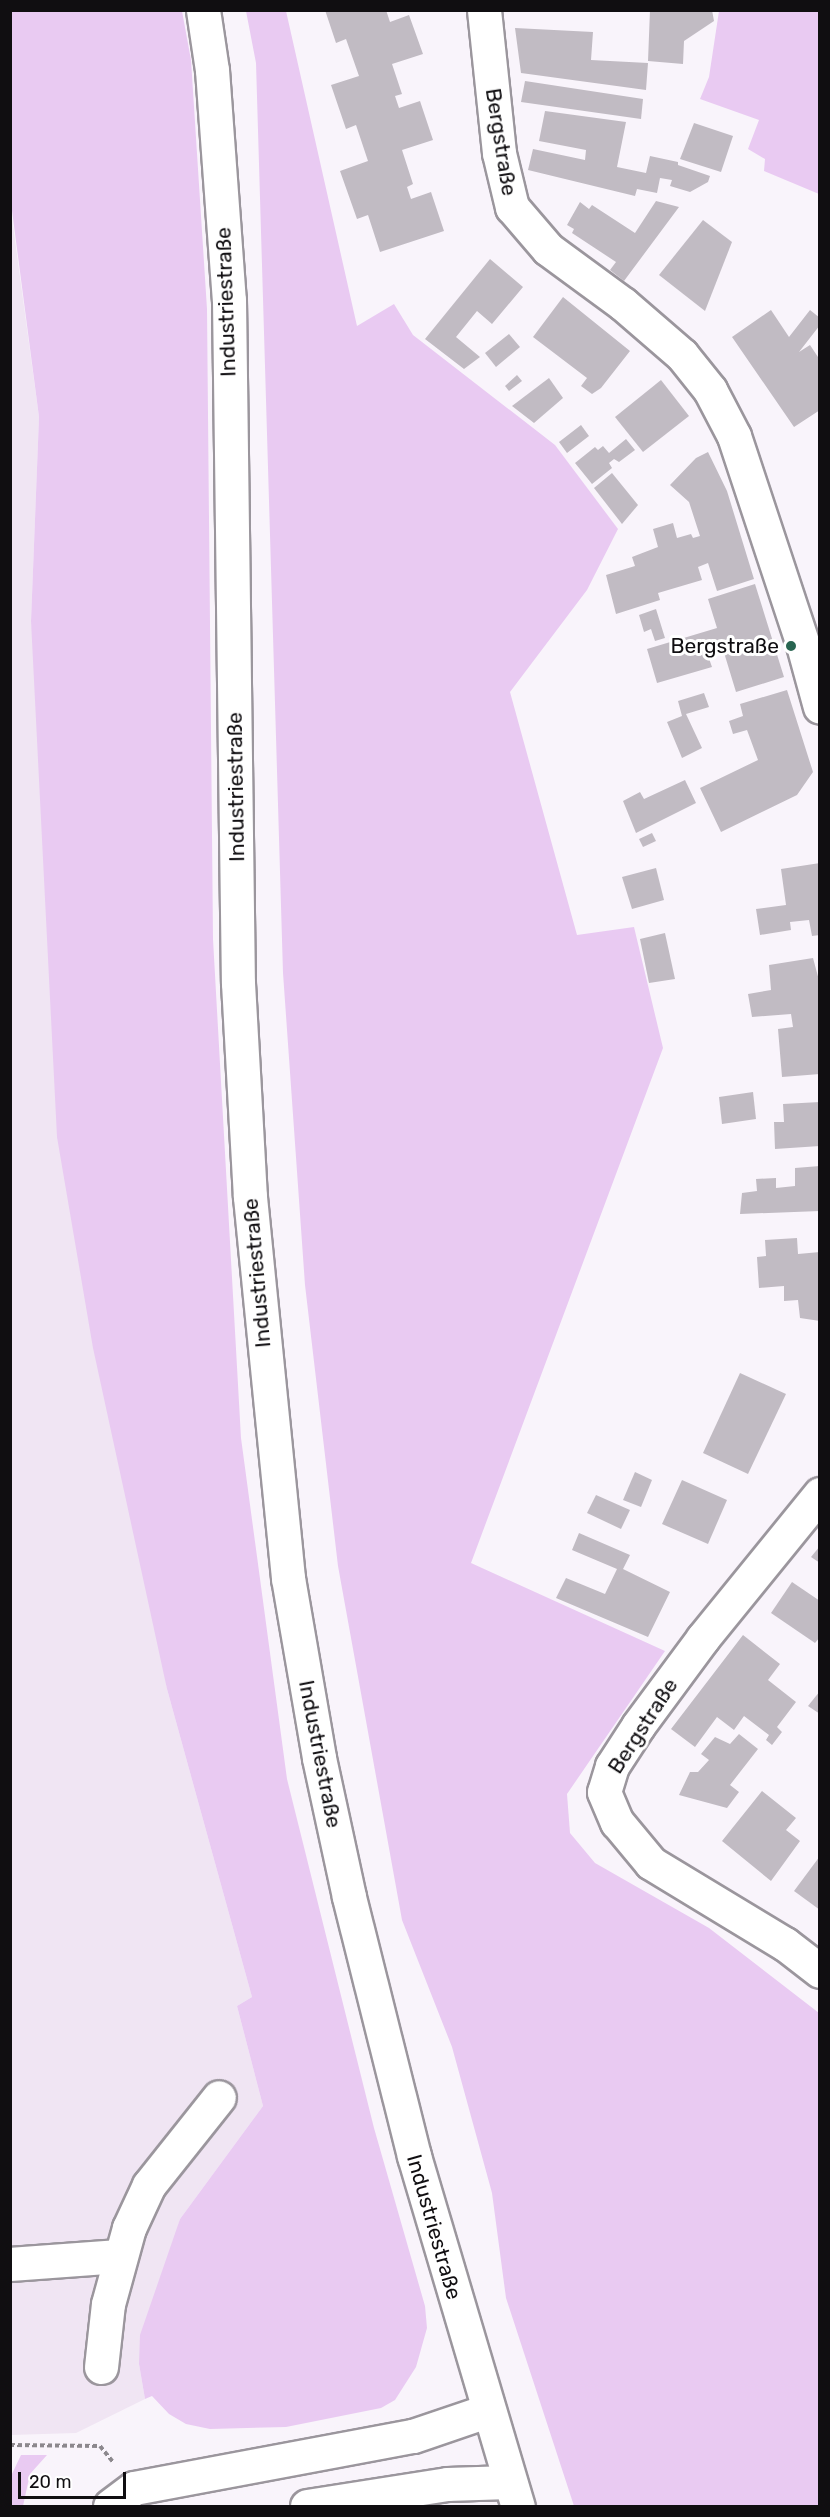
<!DOCTYPE html>
<meta charset="utf-8">
<style>
body{margin:0}
#map{position:relative;width:830px;height:2517px;overflow:hidden;background:#f9f4fb;font-family:Rubik,sans-serif}
div>[style]{position:absolute}
[style*='--x']{left:calc(var(--x)*1px);top:calc(var(--y)*1px);width:calc(var(--w)*1px);rotate:calc(var(--a)*1deg)}
.built>*{inset:0;background:#f0e5f3}
.green>*{inset:0;background:#e9caf2}
.building>*{inset:0;background:#c1bbc3}
.path>*{height:4px;margin-top:-2px;transform-origin:0;background:repeating-linear-gradient(90deg,#8c888d 0 4.5px,transparent 0 7.5px)}
.roads{filter:drop-shadow(2px 0 #9b969d) drop-shadow(-2px 0 #9b969d) drop-shadow(0 2px #9b969d) drop-shadow(0 -2px #9b969d)}
.minor>*{height:33px;margin:-16.5px;padding:0 16.5px;transform-origin:16.5px;border-radius:16.5px;background:#fff}
.major>*{height:33px;margin:-16.5px;padding:0 16.5px;transform-origin:16.5px;border-radius:16.5px;background:#fff}
.dots>*{width:16px;height:16px;translate:-50% -50%;box-sizing:border-box;border:3px solid #fff;border-radius:50%}
span{translate:-50% -50%;white-space:nowrap;text-align:center;line-height:1.15;-webkit-text-stroke:6px #fff;paint-order:stroke}
.street-label{font-size:21px;color:#100e11}
.poi-label{font-size:21px;color:#100e11}
.right{translate:-100% -50%;text-align:right}
.frame{position:absolute;inset:0;border:12px solid #100e11;pointer-events:none}
.scale{position:absolute;left:18px;top:2472px;width:108px;height:27px;box-sizing:border-box;border:3px solid #100e11;border-top:0;padding-left:8px;font-size:18px;line-height:21px;white-space:nowrap;color:#100e11;-webkit-text-stroke:4px #fff;paint-order:stroke}
</style>
<div id="map">
<div class="built">
<i style="clip-path:polygon(10px 203px,39px 417px,31px 621px,167px 1689px,252px 1997px,237px 2006px,263px 2106px,180px 2219px,139px 2364px,145px 2399px,76px 2433px,11px 2435px)"></i>
</div>
<div class="green">
<i style="clip-path:polygon(10px 11px,182px 11px,191px 60px,207px 309px,213px 939px,241px 1438px,287px 1779px,374px 2128px,425px 2306px,427px 2328px,416px 2367px,395px 2400px,381px 2408px,286px 2427px,210px 2429px,186px 2424px,169px 2414px,152px 2396px,145px 2399px,139px 2364px,140px 2335px,180px 2219px,263px 2106px,237px 2006px,252px 1997px,167px 1689px,93px 1348px,57px 1137px,31px 621px,39px 417px,11px 203px)"></i>
<i style="clip-path:polygon(246px 11px,286px 11px,357px 326px,394px 304px,413px 335px,555px 445px,618px 529px,587px 590px,510px 692px,577px 935px,634px 927px,663px 1048px,471px 1563px,665px 1651px,567px 1794px,570px 1833px,595px 1863px,709px 1928px,819px 2013px,819px 2506px,574px 2506px,506px 2298px,492px 2193px,452px 2047px,402px 1920px,338px 1566px,305px 1285px,283px 973px,256px 63px)"></i>
<i style="clip-path:polygon(719px 11px,819px 11px,819px 194px,764px 171px,765px 159px,748px 149px,759px 120px,700px 99px,709px 77px)"></i>
<i style="clip-path:polygon(21px 2455px,47px 2455px,30px 2474px,23px 2506px,12px 2506px,11px 2476px)"></i>
</div>
<div class="building">
<i style="clip-path:polygon(325px 10px,386px 10px,390px 22px,409px 15px,423px 54px,392px 64px,402px 94px,395px 96px,399px 108px,420px 101px,433px 140px,402px 150px,413px 184px,407px 187px,411px 199px,431px 192px,444px 231px,380px 252px,368px 215px,357px 219px,340px 171px,368px 161px,356px 125px,346px 129px,331px 85px,359px 76px,346px 39px,336px 43px)"></i>
<i style="clip-path:polygon(650px 10px,712px 10px,714px 21px,684px 41px,683px 64px,648px 61px)"></i>
<i style="clip-path:polygon(515px 28px,593px 32px,591px 60px,648px 63px,646px 90px,521px 73px)"></i>
<i style="clip-path:polygon(525px 81px,643px 99px,641px 119px,521px 102px)"></i>
<i style="clip-path:polygon(545px 111px,626px 122px,617px 167px,646px 173px,650px 156px,678px 162px,678px 165px,710px 176px,708px 182px,690px 192px,670px 186px,672px 180px,660px 178px,657px 193px,637px 189px,635px 196px,528px 170px,533px 149px,585px 160px,586px 150px,539px 141px)"></i>
<i style="clip-path:polygon(694px 123px,733px 136px,721px 172px,680px 159px)"></i>
<i style="clip-path:polygon(656px 201px,679px 207px,624px 281px,610px 270px,616px 262px,572px 233px,574px 229px,567px 225px,580px 202px,589px 209px,592px 205px,635px 233px)"></i>
<i style="clip-path:polygon(703px 220px,732px 242px,705px 311px,659px 275px)"></i>
<i style="clip-path:polygon(490px 259px,523px 287px,492px 324px,477px 311px,456px 337px,480px 357px,464px 369px,425px 339px)"></i>
<i style="clip-path:polygon(563px 297px,630px 351px,601px 388px,592px 394px,581px 386px,587px 378px,533px 337px)"></i>
<i style="clip-path:polygon(771px 310px,789px 337px,810px 310px,820px 318px,820px 325px,799px 352px,810px 345px,820px 360px,820px 410px,794px 427px,732px 337px)"></i>
<i style="clip-path:polygon(509px 334px,520px 347px,496px 367px,485px 353px)"></i>
<i style="clip-path:polygon(517px 375px,522px 381px,509px 391px,505px 386px)"></i>
<i style="clip-path:polygon(549px 378px,563px 398px,534px 423px,512px 406px)"></i>
<i style="clip-path:polygon(661px 380px,689px 416px,643px 452px,615px 417px)"></i>
<i style="clip-path:polygon(581px 425px,589px 436px,567px 453px,559px 442px)"></i>
<i style="clip-path:polygon(626px 439px,635px 450px,619px 462px,614px 459px,609px 463px,612px 468px,592px 484px,575px 463px,595px 447px,598px 450px,603px 446px,609px 453px)"></i>
<i style="clip-path:polygon(708px 452px,727px 491px,754px 579px,717px 591px,708px 563px,698px 567px,702px 580px,658px 593px,660px 600px,616px 614px,606px 575px,635px 566px,632px 557px,658px 547px,653px 529px,673px 523px,677px 538px,691px 534px,693px 538px,700px 536px,689px 502px,670px 485px,696px 458px)"></i>
<i style="clip-path:polygon(612px 473px,638px 505px,622px 524px,594px 488px)"></i>
<i style="clip-path:polygon(755px 584px,784px 677px,736px 692px,722px 646px,706px 650px,712px 667px,657px 683px,647px 649px,717px 628px,708px 599px)"></i>
<i style="clip-path:polygon(656px 609px,665px 638px,655px 641px,651px 629px,644px 632px,639px 615px)"></i>
<i style="clip-path:polygon(787px 690px,813px 772px,797px 795px,721px 832px,700px 788px,758px 760px,747px 730px,733px 734px,729px 721px,743px 716px,740px 704px)"></i>
<i style="clip-path:polygon(704px 693px,709px 707px,686px 714px,702px 748px,682px 758px,667px 722px,682px 716px,678px 701px)"></i>
<i style="clip-path:polygon(685px 780px,696px 803px,636px 833px,623px 801px,640px 792px,644px 799px)"></i>
<i style="clip-path:polygon(652px 833px,656px 841px,643px 847px,639px 839px)"></i>
<i style="clip-path:polygon(820px 863px,820px 935px,812px 936px,809px 920px,790px 922px,791px 930px,760px 935px,756px 909px,786px 905px,781px 869px)"></i>
<i style="clip-path:polygon(656px 868px,664px 900px,632px 909px,622px 877px)"></i>
<i style="clip-path:polygon(665px 933px,675px 979px,649px 983px,640px 939px)"></i>
<i style="clip-path:polygon(813px 958px,820px 984px,820px 1074px,782px 1077px,778px 1029px,793px 1027px,791px 1014px,752px 1017px,748px 994px,771px 990px,769px 965px)"></i>
<i style="clip-path:polygon(753px 1092px,756px 1119px,722px 1124px,719px 1097px)"></i>
<i style="clip-path:polygon(820px 1102px,820px 1146px,775px 1149px,774px 1122px,784px 1122px,783px 1104px)"></i>
<i style="clip-path:polygon(820px 1166px,820px 1211px,740px 1214px,742px 1193px,757px 1191px,756px 1179px,776px 1178px,776px 1188px,795px 1186px,795px 1168px)"></i>
<i style="clip-path:polygon(797px 1238px,798px 1254px,820px 1252px,820px 1321px,800px 1318px,798px 1300px,784px 1301px,784px 1286px,759px 1288px,757px 1257px,766px 1256px,765px 1240px)"></i>
<i style="clip-path:polygon(740px 1373px,786px 1394px,748px 1474px,703px 1453px)"></i>
<i style="clip-path:polygon(635px 1472px,652px 1480px,641px 1507px,623px 1500px)"></i>
<i style="clip-path:polygon(682px 1480px,727px 1500px,708px 1544px,662px 1524px)"></i>
<i style="clip-path:polygon(596px 1495px,630px 1510px,621px 1529px,587px 1513px)"></i>
<i style="clip-path:polygon(579px 1533px,630px 1555px,623px 1569px,670px 1592px,648px 1637px,556px 1598px,566px 1578px,605px 1594px,617px 1569px,572px 1550px)"></i>
<i style="clip-path:polygon(820px 1546px,820px 1563px,811px 1557px)"></i>
<i style="clip-path:polygon(792px 1582px,820px 1601px,820px 1637px,815px 1643px,771px 1613px)"></i>
<i style="clip-path:polygon(743px 1635px,780px 1664px,768px 1680px,796px 1702px,777px 1727px,782px 1732px,772px 1745px,766px 1740px,769px 1735px,744px 1716px,734px 1730px,717px 1717px,695px 1747px,671px 1729px)"></i>
<i style="clip-path:polygon(820px 1691px,820px 1714px,808px 1706px)"></i>
<i style="clip-path:polygon(739px 1734px,758px 1749px,730px 1785px,739px 1792px,727px 1808px,679px 1795px,690px 1772px,698px 1772px,709px 1760px,701px 1754px,715px 1737px,730px 1744px)"></i>
<i style="clip-path:polygon(762px 1791px,796px 1818px,786px 1830px,800px 1841px,771px 1881px,722px 1841px)"></i>
<i style="clip-path:polygon(820px 1856px,820px 1910px,794px 1891px)"></i>
</div>
<div class="path">
<i style="--x:10;--y:2445;--w:90;--a:0.6"></i>
<i style="--x:100;--y:2446;--w:21;--a:51"></i>
</div>
<div class="roads">
<div class="minor">
<i style="--x:484;--y:10;--w:144;--a:84"></i>
<i style="--x:499;--y:153;--w:56;--a:76.5"></i>
<i style="--x:512;--y:207;--w:55;--a:49.4"></i>
<i style="--x:548;--y:249;--w:93;--a:36.3"></i>
<i style="--x:623;--y:304;--w:78;--a:40.8"></i>
<i style="--x:682;--y:355;--w:45;--a:51.3"></i>
<i style="--x:710;--y:390;--w:52;--a:62.4"></i>
<i style="--x:734;--y:436;--w:220;--a:71.7"></i>
<i style="--x:803;--y:645;--w:64;--a:74.7"></i>
<i style="--x:820;--y:1494;--w:186;--a:129.1"></i>
<i style="--x:703;--y:1638;--w:109;--a:126.5"></i>
<i style="--x:638;--y:1726;--w:48;--a:123"></i>
<i style="--x:612;--y:1766;--w:27;--a:107"></i>
<i style="--x:604;--y:1792;--w:33;--a:67"></i>
<i style="--x:617;--y:1822;--w:53;--a:50.3"></i>
<i style="--x:651;--y:1863;--w:157;--a:31.2"></i>
<i style="--x:785;--y:1944;--w:44;--a:37.6"></i>
<i style="--x:10;--y:2264;--w:110;--a:-4.2"></i>
<i style="--x:101;--y:2367;--w:63;--a:-83.7"></i>
<i style="--x:108;--y:2304;--w:79;--a:-74.6"></i>
<i style="--x:129;--y:2228;--w:47;--a:-65.1"></i>
<i style="--x:149;--y:2185;--w:112;--a:-51.5"></i>
<i style="--x:110;--y:2506;--w:30;--a:-37"></i>
<i style="--x:134;--y:2488;--w:284;--a:-10.6"></i>
<i style="--x:413;--y:2436;--w:78;--a:-18.7"></i>
<i style="--x:307;--y:2506;--w:142;--a:-8.9"></i>
<i style="--x:447;--y:2484;--w:62;--a:-1.8"></i>
</div>
<div class="major">
<i style="--x:203;--y:10;--w:61;--a:81.5"></i>
<i style="--x:212;--y:70;--w:231;--a:85.8"></i>
<i style="--x:229;--y:300;--w:683;--a:89.25"></i>
<i style="--x:238;--y:983;--w:214;--a:86.8"></i>
<i style="--x:250;--y:1197;--w:383;--a:84.3"></i>
<i style="--x:288;--y:1578;--w:183;--a:80.2"></i>
<i style="--x:319;--y:1758;--w:142;--a:77.8"></i>
<i style="--x:349;--y:1897;--w:267;--a:75.9"></i>
<i style="--x:414;--y:2156;--w:365;--a:73.5"></i>
</div>
</div>
<div class="dots">
<i style="left:791px;top:646px;background:#286551"></i>
</div>
<div class="street-label">
<span style="left:501px;top:142px;rotate:81deg">Bergstraße</span>
<span style="left:226px;top:302px;rotate:-92deg">Industriestraße</span>
<span style="left:236px;top:787px;rotate:-91deg">Industriestraße</span>
<span style="left:257px;top:1273px;rotate:-95deg">Industriestraße</span>
<span style="left:643px;top:1726px;rotate:-57deg">Bergstraße</span>
<span style="left:320px;top:1754px;rotate:79deg">Industriestraße</span>
<span style="left:434px;top:2227px;rotate:74deg">Industriestraße</span>
</div>
<div class="poi-label">
<span class="right" style="left:779px;top:646px">Bergstraße</span>
</div>
<div class="frame"></div>
<div class="scale">20 m</div>
</div>
